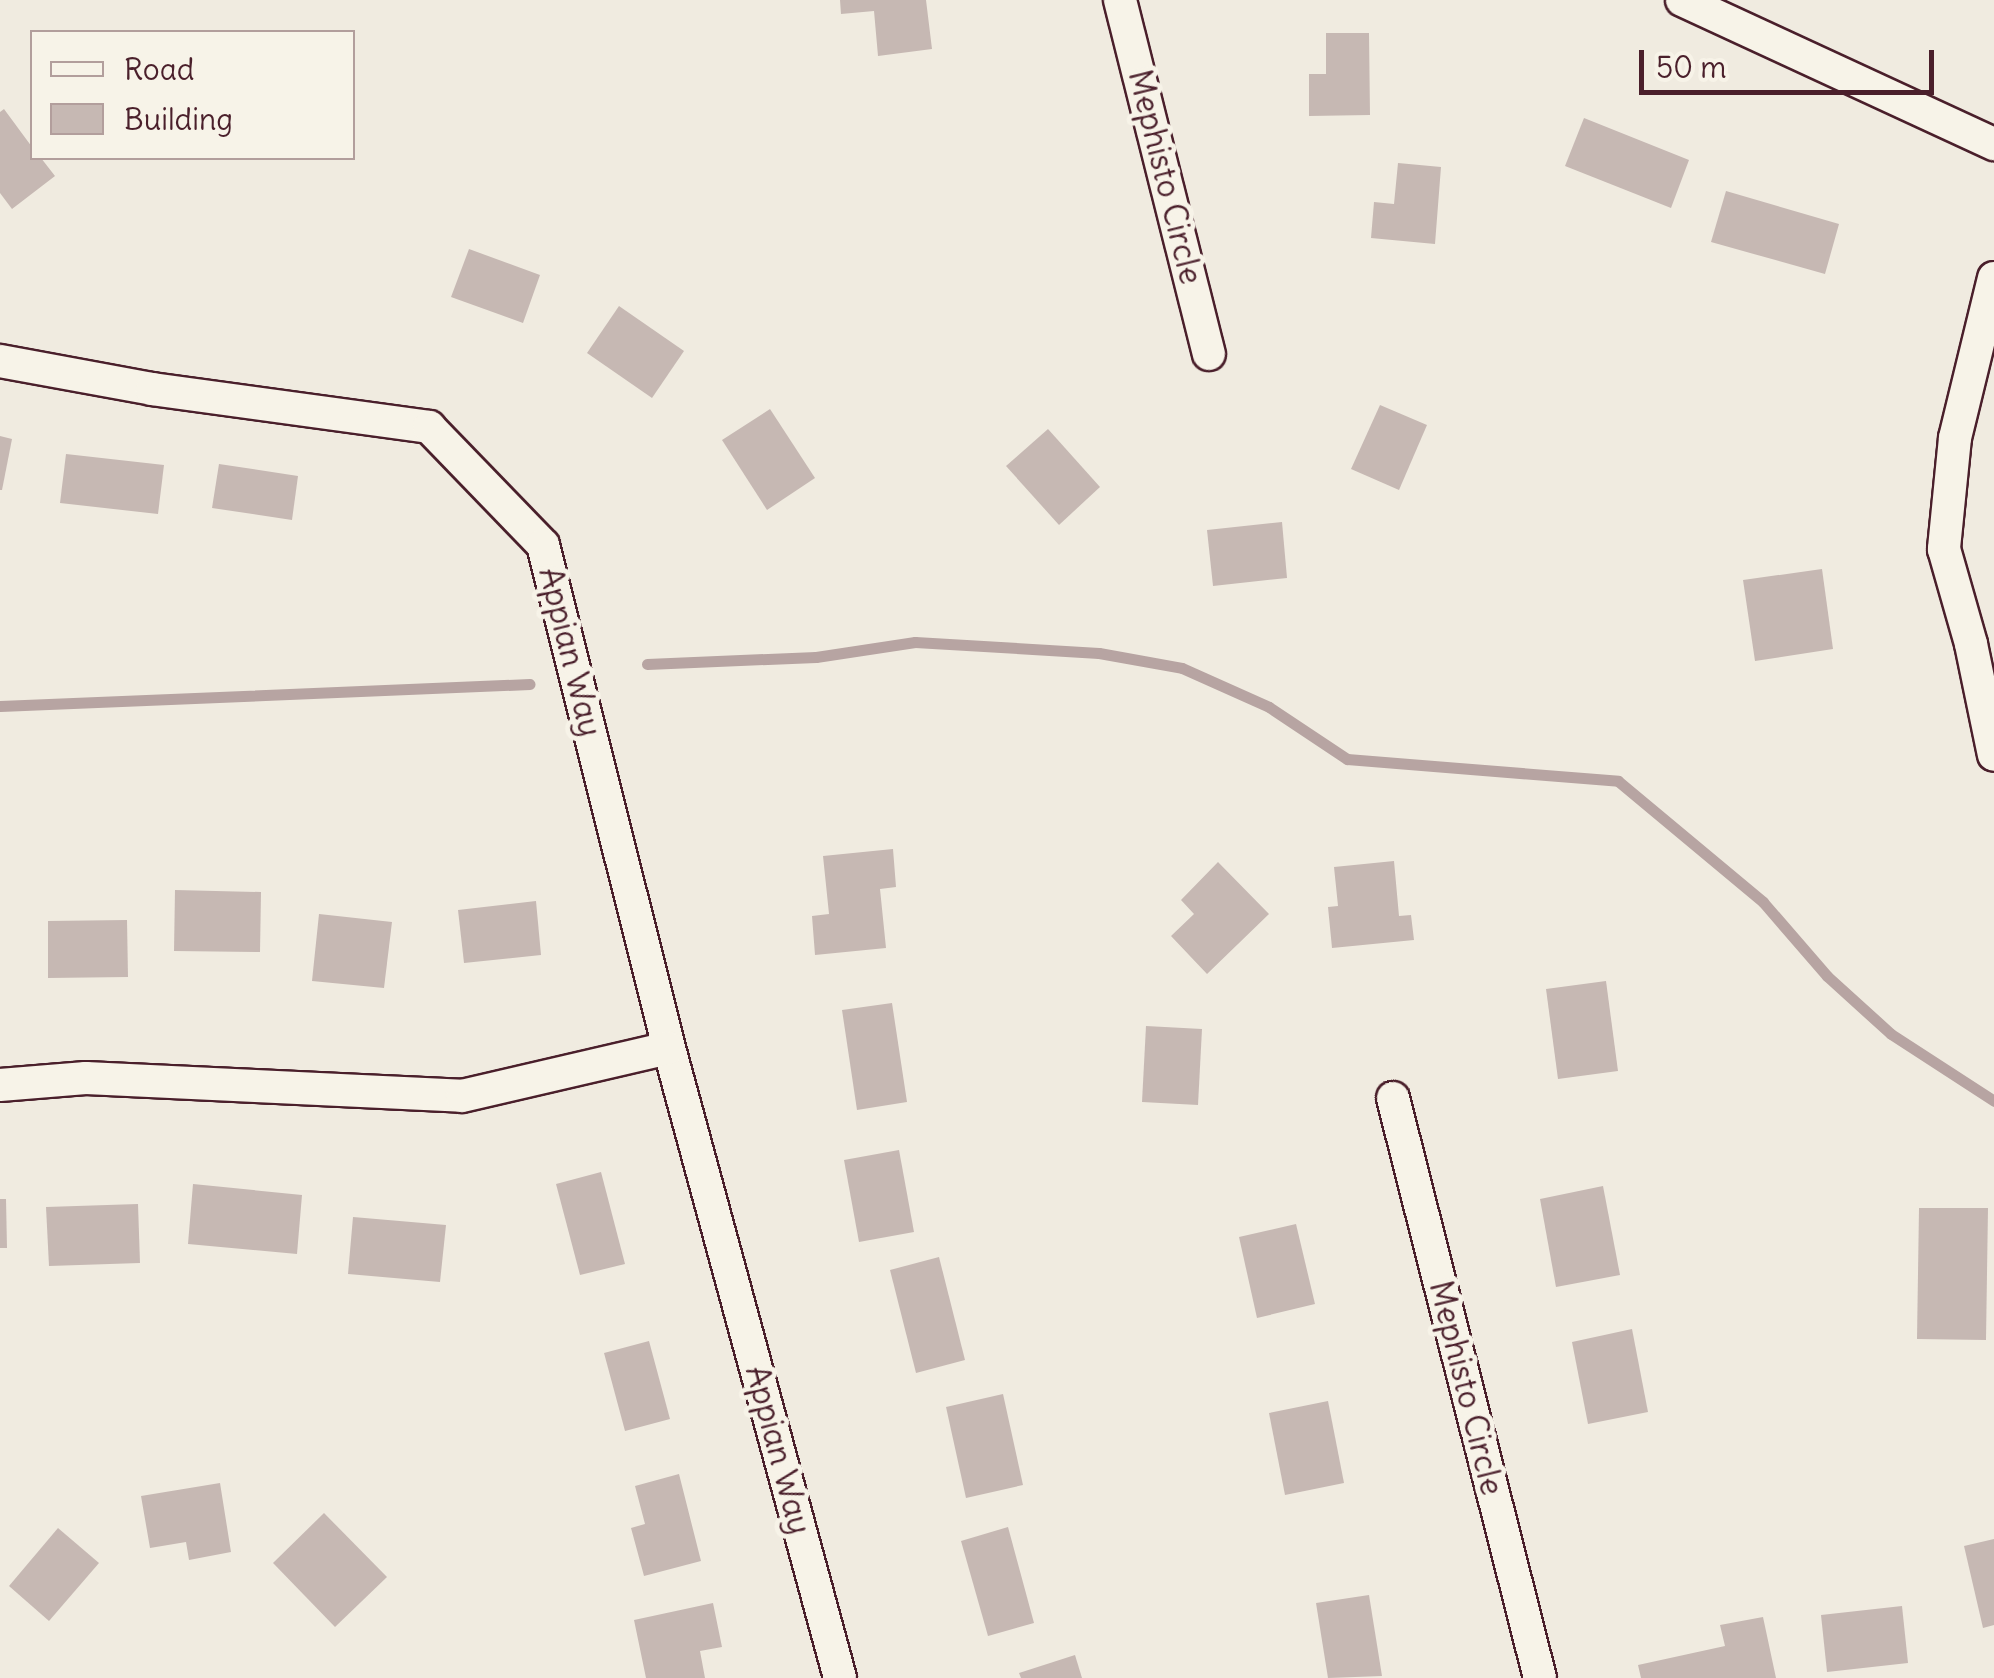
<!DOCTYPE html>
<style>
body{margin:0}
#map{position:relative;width:1994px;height:1678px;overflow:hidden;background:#f0ebe0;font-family:Delius,sans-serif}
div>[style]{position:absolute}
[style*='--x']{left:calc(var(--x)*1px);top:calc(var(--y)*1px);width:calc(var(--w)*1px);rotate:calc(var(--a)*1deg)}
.stream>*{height:11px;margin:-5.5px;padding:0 5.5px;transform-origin:5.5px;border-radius:5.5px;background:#b7a4a2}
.building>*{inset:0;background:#c6b8b3}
.roads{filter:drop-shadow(2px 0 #4a1f2b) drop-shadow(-2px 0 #4a1f2b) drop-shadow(0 2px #4a1f2b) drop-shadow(0 -2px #4a1f2b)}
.minor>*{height:32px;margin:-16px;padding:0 16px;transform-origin:16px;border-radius:16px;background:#f7f3e8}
span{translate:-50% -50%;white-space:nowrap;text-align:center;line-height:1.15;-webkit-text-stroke:10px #f7f3e8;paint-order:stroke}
.street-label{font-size:32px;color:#4a1f2b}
.legend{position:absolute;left:30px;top:30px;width:325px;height:130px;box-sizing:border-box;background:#f7f3e8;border:2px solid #b29e9c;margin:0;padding:12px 18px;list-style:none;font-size:30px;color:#4a1f2b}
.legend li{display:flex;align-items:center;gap:20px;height:50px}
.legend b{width:50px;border:2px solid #b29e9c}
.scale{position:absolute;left:1639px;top:50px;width:295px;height:45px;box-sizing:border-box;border:5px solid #4a1f2b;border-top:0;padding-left:12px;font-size:30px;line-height:35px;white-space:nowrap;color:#4a1f2b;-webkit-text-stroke:8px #f7f3e8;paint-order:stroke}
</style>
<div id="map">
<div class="stream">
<i style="--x:647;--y:664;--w:169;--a:-2.4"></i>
<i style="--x:816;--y:657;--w:100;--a:-8.6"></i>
<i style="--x:915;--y:642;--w:184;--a:3.4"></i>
<i style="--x:1099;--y:653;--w:84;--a:10.2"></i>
<i style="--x:1182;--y:668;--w:95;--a:24.1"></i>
<i style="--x:1269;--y:707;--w:94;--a:33.7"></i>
<i style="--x:1347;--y:759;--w:272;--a:4.6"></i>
<i style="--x:1618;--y:781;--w:189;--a:39.8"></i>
<i style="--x:1763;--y:902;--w:98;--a:49.1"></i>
<i style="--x:1827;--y:976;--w:86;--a:42.2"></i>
<i style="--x:1891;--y:1034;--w:123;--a:33"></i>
<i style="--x:0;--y:706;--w:530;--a:-2.38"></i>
</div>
<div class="building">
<i style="clip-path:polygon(840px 0,926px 0,932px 49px,878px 56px,874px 11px,841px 14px)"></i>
<i style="clip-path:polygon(1326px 33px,1369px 33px,1370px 115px,1309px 116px,1309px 74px,1326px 74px)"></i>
<i style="clip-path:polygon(4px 109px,32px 147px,32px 158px,41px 158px,55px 176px,12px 209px,0 193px,0 112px)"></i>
<i style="clip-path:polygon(1584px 118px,1689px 160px,1671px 208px,1565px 166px)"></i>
<i style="clip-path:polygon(1398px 163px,1441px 167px,1435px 244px,1371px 238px,1374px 202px,1394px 204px)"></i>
<i style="clip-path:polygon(1726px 191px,1839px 224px,1825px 274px,1711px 242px)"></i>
<i style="clip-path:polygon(469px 249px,540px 275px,523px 323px,451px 297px)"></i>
<i style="clip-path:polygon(619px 306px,684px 351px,652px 398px,587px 353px)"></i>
<i style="clip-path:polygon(1380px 405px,1427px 425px,1399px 490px,1351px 469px)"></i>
<i style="clip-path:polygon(770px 409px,815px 478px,767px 510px,722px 440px)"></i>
<i style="clip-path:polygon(1048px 429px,1100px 487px,1059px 525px,1006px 466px)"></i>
<i style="clip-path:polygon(0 436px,12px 439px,2px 490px,0 490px)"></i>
<i style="clip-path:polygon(66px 454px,164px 465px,158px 514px,60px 503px)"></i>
<i style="clip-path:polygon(219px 464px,298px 476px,292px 520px,212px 508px)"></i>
<i style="clip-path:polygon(1282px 522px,1287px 578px,1213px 586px,1207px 530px)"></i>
<i style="clip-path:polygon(1822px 569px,1833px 649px,1755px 661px,1743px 580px)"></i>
<i style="clip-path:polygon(893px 849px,896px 887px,880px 889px,886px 948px,815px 955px,812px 916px,829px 914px,823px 856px)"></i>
<i style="clip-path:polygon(1394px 861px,1399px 916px,1411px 915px,1414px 940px,1332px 948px,1328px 907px,1338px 906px,1334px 867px)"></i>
<i style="clip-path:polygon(1218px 862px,1269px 914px,1207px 974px,1171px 936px,1194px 914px,1181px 900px)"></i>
<i style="clip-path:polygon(175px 890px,261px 892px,260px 952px,174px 951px)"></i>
<i style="clip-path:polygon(536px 901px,541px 955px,464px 963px,458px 910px)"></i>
<i style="clip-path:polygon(319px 914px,392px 922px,384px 988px,312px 981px)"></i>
<i style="clip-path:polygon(127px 920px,128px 977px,48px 978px,48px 921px)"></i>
<i style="clip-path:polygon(1606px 981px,1618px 1071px,1558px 1079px,1546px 989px)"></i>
<i style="clip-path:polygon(892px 1003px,907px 1102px,857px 1110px,842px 1010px)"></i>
<i style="clip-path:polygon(1146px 1026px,1202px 1029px,1198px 1105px,1142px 1102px)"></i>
<i style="clip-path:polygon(899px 1150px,914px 1232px,859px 1242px,844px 1160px)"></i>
<i style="clip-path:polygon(601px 1172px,625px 1264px,580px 1275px,556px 1184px)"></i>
<i style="clip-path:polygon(193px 1184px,302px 1195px,297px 1254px,188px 1244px)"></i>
<i style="clip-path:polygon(1603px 1186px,1620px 1275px,1556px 1287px,1540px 1199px)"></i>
<i style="clip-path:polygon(0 1199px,6px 1199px,7px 1248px,0 1248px)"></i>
<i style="clip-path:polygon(138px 1204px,140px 1263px,49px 1266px,46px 1207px)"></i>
<i style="clip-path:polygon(1919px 1208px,1988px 1208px,1986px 1340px,1917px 1339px)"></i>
<i style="clip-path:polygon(353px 1217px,446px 1225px,440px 1282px,348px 1274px)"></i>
<i style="clip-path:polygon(1296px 1224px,1315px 1304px,1257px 1318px,1239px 1237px)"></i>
<i style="clip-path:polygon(939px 1257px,965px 1360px,916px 1373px,890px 1270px)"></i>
<i style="clip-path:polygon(1632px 1329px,1648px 1412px,1588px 1424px,1572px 1342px)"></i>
<i style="clip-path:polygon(649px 1341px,670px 1419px,625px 1431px,604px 1353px)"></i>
<i style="clip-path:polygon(1003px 1394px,1023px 1485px,966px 1498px,946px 1407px)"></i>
<i style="clip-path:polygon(1328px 1401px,1344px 1483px,1285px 1495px,1269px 1413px)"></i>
<i style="clip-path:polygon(679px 1474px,701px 1561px,644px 1576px,631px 1528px,645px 1524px,635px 1486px)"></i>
<i style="clip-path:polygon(220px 1483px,231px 1552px,189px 1560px,186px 1542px,150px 1548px,141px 1496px)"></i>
<i style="clip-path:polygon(324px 1513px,387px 1577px,335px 1627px,273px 1563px)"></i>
<i style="clip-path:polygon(1008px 1527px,1034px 1623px,988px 1636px,961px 1541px)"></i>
<i style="clip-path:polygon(58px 1528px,99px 1563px,49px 1621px,9px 1586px)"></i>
<i style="clip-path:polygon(1994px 1539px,1994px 1625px,1983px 1628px,1964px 1546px)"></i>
<i style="clip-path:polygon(1369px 1595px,1382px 1676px,1328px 1678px,1316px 1603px)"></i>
<i style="clip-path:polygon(713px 1603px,722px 1647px,700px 1651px,705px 1678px,646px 1678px,634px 1620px)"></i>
<i style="clip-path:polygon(1902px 1606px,1908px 1663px,1827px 1672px,1821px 1615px)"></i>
<i style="clip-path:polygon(1763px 1617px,1776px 1678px,1641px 1678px,1638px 1665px,1725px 1646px,1720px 1625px)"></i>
<i style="clip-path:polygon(1075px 1655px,1082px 1678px,1021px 1678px,1019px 1673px)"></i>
</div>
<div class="roads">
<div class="minor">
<i style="--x:1120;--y:0;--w:365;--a:75.9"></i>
<i style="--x:1682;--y:0;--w:344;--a:24.8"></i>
<i style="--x:1994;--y:278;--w:165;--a:103.7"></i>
<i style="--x:1955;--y:438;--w:112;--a:95.7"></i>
<i style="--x:1944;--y:549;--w:99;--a:74.1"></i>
<i style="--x:1971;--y:644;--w:113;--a:78.3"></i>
<i style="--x:0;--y:361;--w:155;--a:10.4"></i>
<i style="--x:152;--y:389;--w:280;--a:7.8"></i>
<i style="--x:429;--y:427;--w:164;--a:46"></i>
<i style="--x:543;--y:545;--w:519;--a:75.94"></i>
<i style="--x:669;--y:1048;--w:653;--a:74.81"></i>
<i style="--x:0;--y:1085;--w:86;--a:-4.7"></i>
<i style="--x:86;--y:1078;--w:376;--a:2.7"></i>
<i style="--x:462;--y:1096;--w:212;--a:-13.1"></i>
<i style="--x:1393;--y:1098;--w:598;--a:75.78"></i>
</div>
</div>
<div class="street-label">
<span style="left:1165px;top:177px;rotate:76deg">Mephisto Circle</span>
<span style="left:570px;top:652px;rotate:76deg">Appian Way</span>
<span style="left:1466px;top:1388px;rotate:76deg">Mephisto Circle</span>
<span style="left:778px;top:1450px;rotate:75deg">Appian Way</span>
</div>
<ul class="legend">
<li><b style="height:12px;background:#f7f3e8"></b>Road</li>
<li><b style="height:28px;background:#c6b8b3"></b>Building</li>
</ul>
<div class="scale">50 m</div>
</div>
